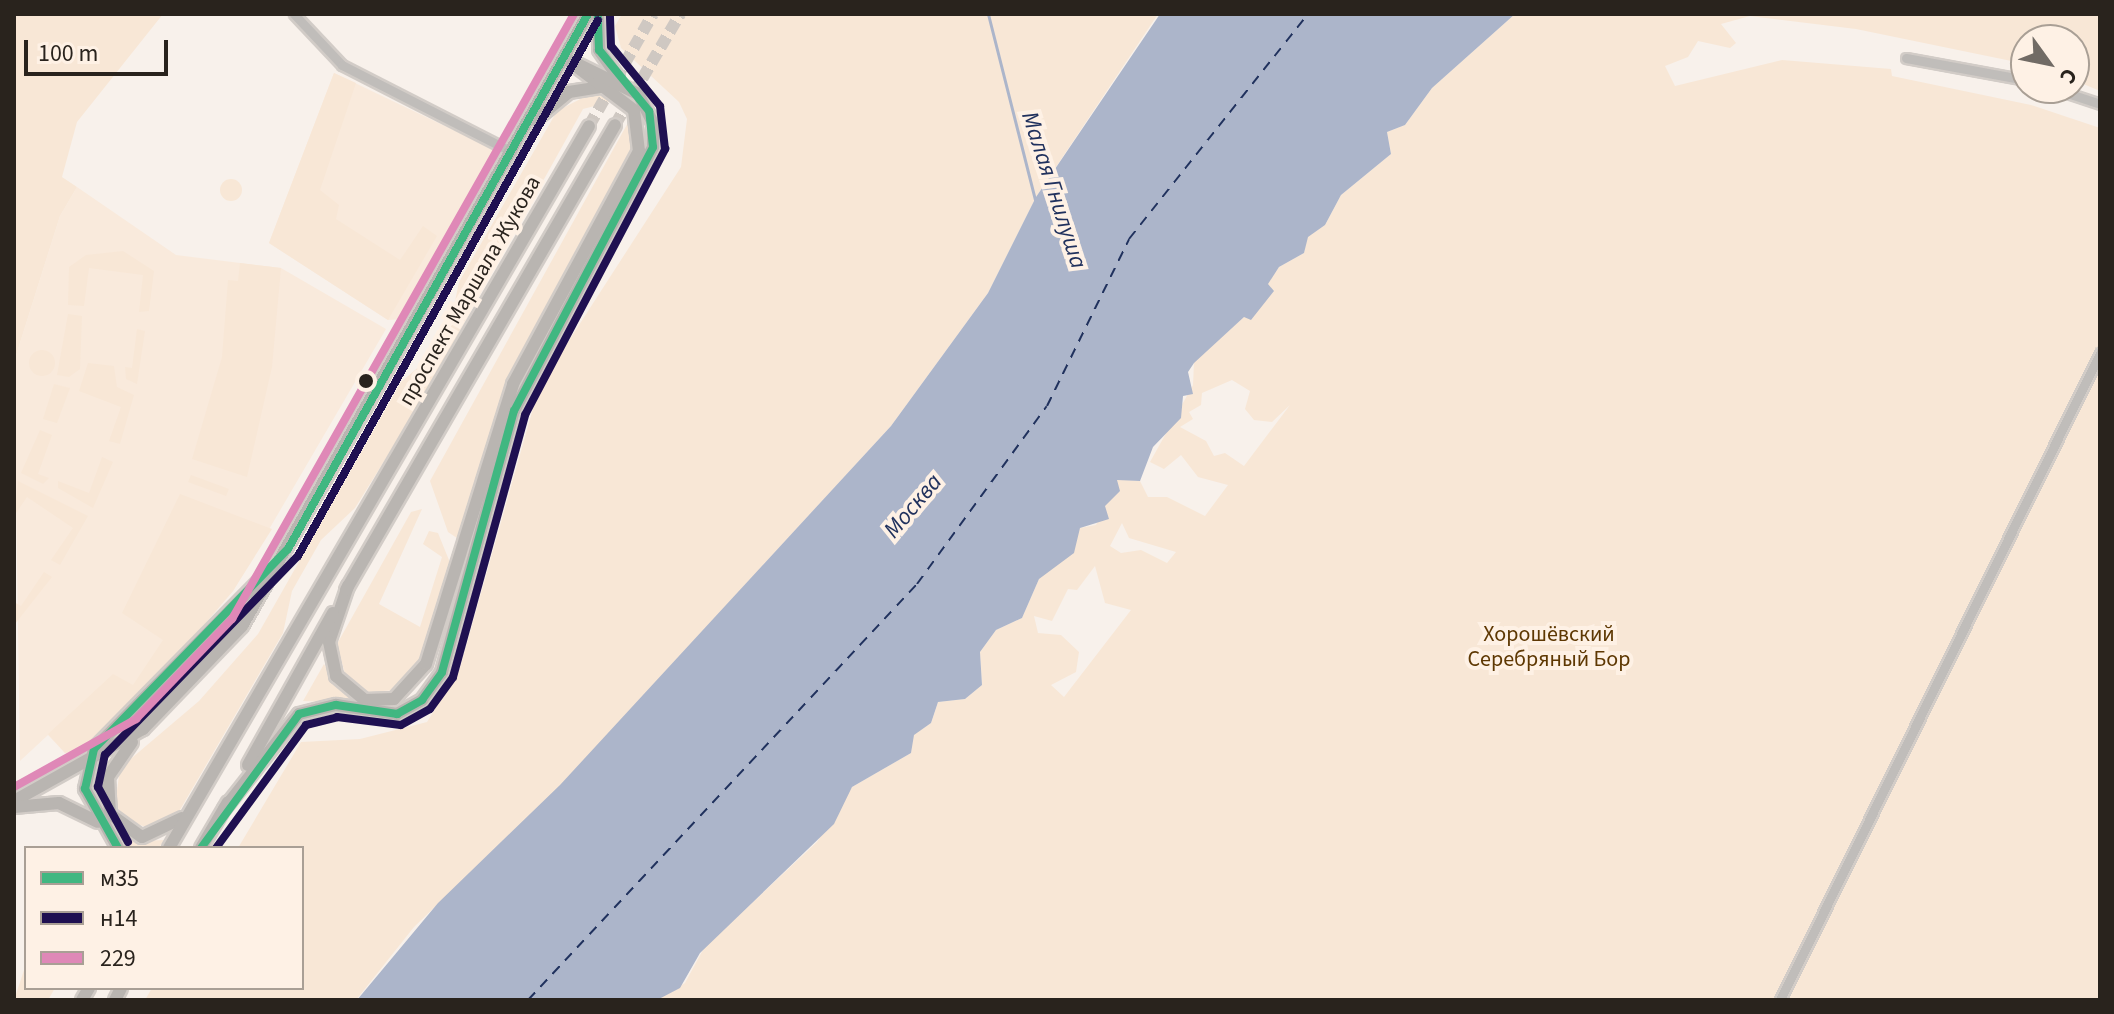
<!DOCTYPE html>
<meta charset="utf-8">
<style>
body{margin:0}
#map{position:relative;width:2114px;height:1014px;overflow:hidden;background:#f8f1eb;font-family:"Source Sans 3",sans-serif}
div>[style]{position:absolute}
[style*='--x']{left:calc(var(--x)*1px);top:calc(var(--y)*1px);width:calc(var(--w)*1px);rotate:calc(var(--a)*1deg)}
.built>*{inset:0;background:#f9eadc}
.green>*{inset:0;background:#f8e7d6}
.round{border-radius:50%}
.water>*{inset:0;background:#acb5ca}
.stream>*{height:3px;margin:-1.5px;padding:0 1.5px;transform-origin:1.5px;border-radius:1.5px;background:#acb5ca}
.ferry>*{height:2px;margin-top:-1px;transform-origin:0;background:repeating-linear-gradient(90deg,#20315d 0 10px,transparent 0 18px)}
.major-tunnel>*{height:12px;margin-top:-6px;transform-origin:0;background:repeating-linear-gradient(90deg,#cfc8c2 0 12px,transparent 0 18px)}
.roads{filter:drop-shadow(2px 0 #d2ccc7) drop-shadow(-2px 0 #d2ccc7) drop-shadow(0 2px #d2ccc7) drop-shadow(0 -2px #d2ccc7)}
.minor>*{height:9px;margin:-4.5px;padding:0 4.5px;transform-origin:4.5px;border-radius:4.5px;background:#c0bdba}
.major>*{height:12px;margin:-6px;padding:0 6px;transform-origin:6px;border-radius:6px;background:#b9b5b1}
.bus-1>*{height:8px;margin:-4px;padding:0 4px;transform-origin:4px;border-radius:4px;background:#40b781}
.bus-2>*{height:8px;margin:-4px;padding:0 4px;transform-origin:4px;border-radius:4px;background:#1f1051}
.bus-3>*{height:8px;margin:-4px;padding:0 4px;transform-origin:4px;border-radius:4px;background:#df88b7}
.dots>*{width:22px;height:22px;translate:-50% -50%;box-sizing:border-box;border:4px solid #fef1e5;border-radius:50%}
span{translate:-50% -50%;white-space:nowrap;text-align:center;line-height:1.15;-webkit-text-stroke:8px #fef1e5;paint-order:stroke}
.street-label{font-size:22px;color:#29231d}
.park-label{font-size:22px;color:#5e3803}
.water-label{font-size:24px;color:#20315d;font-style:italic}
.frame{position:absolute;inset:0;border:16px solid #29231d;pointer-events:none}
.legend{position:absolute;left:24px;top:846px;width:280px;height:144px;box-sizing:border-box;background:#fef1e5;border:2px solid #a99f95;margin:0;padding:10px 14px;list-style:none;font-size:24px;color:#29231d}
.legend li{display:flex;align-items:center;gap:16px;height:40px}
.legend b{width:40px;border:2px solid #a99f95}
.north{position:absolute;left:2010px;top:24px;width:80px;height:80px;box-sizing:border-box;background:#fef1e5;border:2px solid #a99f95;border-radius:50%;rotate:123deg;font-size:22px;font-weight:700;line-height:32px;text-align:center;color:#29231d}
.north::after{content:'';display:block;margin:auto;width:28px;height:36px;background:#716b65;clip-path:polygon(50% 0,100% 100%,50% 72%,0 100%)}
.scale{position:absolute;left:24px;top:40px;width:144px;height:36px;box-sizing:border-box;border:4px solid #29231d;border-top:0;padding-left:10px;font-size:24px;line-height:28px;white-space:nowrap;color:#29231d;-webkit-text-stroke:6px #fef1e5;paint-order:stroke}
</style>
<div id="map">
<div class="built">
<i style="clip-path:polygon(334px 73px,497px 151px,402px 319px,388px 320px,269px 243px)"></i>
<i style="clip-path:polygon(77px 187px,176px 255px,281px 268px,386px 329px,233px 591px,85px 750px,65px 753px,48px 735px,20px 761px,14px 362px,60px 216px)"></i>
</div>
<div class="green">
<i style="clip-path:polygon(14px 14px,163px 14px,77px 122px,62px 177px,77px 187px,60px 216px,14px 362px)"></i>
<i style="clip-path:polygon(622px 14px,1158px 14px,1036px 197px,988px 293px,891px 426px,560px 786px,414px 927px,356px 1000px,145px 1000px,152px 988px,302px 988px,302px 848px,238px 848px,301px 742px,360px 739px,427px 722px,460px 668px,539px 387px,681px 167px,687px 119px,679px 102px,621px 48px,615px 26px)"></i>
<i style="clip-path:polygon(evenodd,1515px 14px,2100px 14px,2100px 91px,2074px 80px,2074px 40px,2026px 40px,2026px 64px,1856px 29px,1750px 16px,1721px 24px,1736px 43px,1730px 48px,1698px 41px,1688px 57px,1665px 66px,1675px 86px,1782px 60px,1891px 69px,1892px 76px,2031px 105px,2100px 128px,2100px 1000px,657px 1000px,685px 983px,704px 948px,817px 842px,852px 787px,911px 753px,913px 735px,931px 723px,938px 702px,965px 699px,982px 685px,980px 652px,996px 630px,1022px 618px,1039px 579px,1080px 528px,1096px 525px,1117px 479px,1140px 481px,1148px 497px,1167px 497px,1205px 516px,1228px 485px,1198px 477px,1181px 455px,1164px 469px,1150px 462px,1193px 385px,1194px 362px,1245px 316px,1279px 267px,1304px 253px,1307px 237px,1325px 225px,1341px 195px,1391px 154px,1387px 132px,1405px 125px,1432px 88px,1515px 14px,1232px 380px,1250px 391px,1245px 409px,1254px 420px,1272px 422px,1290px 405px,1244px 466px,1225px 453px,1214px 456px,1206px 441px,1180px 427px,1193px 419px,1189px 412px,1201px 405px,1202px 393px,1232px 380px,1515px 14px,1122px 523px,1129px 538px,1176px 552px,1167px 563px,1141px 550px,1121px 553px,1110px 546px,1122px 523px,1515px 14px,1095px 566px,1105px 603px,1131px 610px,1064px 697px,1051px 685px,1076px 672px,1079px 652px,1061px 635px,1038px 633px,1034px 616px,1052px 621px,1068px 589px,1077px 590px,1095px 566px)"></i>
<i style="clip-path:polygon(334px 73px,356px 83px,320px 190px,339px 205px,336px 219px,400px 260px,423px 226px,437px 236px,388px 320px,269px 243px)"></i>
<i style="clip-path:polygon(592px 93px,612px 99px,627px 113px,610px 102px,583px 109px,414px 413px,355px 508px,321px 540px,292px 591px,283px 633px,177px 815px,150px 828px,133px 823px,115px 806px,120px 768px,199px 701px,258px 634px,401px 382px,421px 365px,453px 311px,459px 282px,557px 111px)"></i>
<i style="clip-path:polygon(630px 119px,631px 152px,508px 383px,457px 538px,448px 532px,430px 481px)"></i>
<i class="round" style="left:220px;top:179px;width:22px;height:22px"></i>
<i style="clip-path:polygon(123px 251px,154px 271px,149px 311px,139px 312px,143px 275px,89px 268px,84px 306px,68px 305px,69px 267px,86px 255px)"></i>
<i style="clip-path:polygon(240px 263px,281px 268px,272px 367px,247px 477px,192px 459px,222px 357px,228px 280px,238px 281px)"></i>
<i style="clip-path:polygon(68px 314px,82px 316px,80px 369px,69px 377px,57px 375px)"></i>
<i style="clip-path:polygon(137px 329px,145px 331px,137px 384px,126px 379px,125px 367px,132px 368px)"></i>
<i class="round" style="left:29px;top:350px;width:26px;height:26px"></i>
<i style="clip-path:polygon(88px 363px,114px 366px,117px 387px,134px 395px,120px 444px,109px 441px,121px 407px,79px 391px)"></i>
<i style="clip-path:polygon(54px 384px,70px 388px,57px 423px,43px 419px)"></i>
<i style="clip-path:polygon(40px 430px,52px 435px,38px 474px,49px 478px,43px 484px,21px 473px)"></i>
<i style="clip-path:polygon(102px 457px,113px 462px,93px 508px,58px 488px,58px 481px,89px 493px)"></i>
<i style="clip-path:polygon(191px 475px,229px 489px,226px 496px,188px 482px)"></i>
<i style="clip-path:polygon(18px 481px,88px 516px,60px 565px,51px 560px,73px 528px,27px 497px,14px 516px)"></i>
<i style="clip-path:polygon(180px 494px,272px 529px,233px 591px,163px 673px,85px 750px,65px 753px,48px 734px,113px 674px,133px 685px,163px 640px,122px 613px)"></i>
<i style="clip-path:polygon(422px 509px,379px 604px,420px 627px,442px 557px,423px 544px,429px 531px,438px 533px,453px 570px,421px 662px,397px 690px,368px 692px,345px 674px,337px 644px,411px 512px)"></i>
<i style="clip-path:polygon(44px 572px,52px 577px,15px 624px,14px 602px,21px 606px)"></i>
<i style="clip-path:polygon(324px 664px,337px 686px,357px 703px,303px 701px)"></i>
<i style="clip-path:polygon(101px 778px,109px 819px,140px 841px,164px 840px,159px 848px,126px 848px,93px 794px,91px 782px)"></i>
<i style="clip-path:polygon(26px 964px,26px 988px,55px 988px,48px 1000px,14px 1000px)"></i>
</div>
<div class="water">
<i style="clip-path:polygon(1160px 14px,1515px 14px,1432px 88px,1405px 125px,1387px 132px,1391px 154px,1341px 195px,1325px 225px,1308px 237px,1304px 253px,1279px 267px,1268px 284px,1274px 291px,1251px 320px,1244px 317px,1194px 363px,1188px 372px,1193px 394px,1183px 396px,1181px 418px,1153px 447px,1140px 481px,1117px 480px,1120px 491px,1105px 506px,1109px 519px,1080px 528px,1074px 553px,1039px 579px,1022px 618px,996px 630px,980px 652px,982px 685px,965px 699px,938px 702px,931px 723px,914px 735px,911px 753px,852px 787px,834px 824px,700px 953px,680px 988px,657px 1000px,357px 1000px,438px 903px,560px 785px,891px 426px,988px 293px,1036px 197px)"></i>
</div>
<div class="stream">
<i style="--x:988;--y:14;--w:192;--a:75.8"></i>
</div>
<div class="ferry">
<i style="--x:528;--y:1000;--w:570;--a:-46.92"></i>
<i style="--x:917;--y:584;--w:220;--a:-53.9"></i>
<i style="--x:1047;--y:406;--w:186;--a:-63.8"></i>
<i style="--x:1129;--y:239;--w:288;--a:-51.5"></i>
</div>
<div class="major-tunnel">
<i style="--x:615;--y:125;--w:129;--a:-59.6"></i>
<i style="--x:589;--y:126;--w:129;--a:-60.3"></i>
</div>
<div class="roads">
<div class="minor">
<i style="--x:294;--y:14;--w:70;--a:46.7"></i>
<i style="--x:342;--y:65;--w:191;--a:27.1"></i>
<i style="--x:1906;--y:58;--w:122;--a:10.4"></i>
<i style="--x:2052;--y:88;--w:51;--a:18.4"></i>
<i style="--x:1780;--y:1000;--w:722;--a:-63.68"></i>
</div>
<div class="major">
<i style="--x:598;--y:14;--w:36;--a:88"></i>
<i style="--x:599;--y:50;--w:33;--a:55"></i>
<i style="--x:535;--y:120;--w:44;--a:-39.5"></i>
<i style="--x:569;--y:92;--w:33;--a:-9"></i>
<i style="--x:348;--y:586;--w:59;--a:108.7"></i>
<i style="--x:329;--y:642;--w:35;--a:78"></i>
<i style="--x:336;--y:676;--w:38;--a:40"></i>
<i style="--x:365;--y:700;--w:29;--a:-2"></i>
<i style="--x:394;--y:699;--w:47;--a:-47.6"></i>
<i style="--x:426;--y:664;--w:293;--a:-72.7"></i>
<i style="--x:513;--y:384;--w:265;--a:-61.6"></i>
<i style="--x:639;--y:151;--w:41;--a:-97"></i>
<i style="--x:634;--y:110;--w:86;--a:-143"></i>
<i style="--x:346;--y:590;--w:537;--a:-59.95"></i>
<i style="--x:132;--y:742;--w:42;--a:124.4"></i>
<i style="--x:108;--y:777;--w:37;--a:87"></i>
<i style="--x:110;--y:814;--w:39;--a:36"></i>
<i style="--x:142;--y:837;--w:44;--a:-25.4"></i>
<i style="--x:248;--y:765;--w:174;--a:-60.8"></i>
<i style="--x:14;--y:801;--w:148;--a:-29.2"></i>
<i style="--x:143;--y:729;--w:143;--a:-46.1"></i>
<i style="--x:242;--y:626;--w:703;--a:-60.52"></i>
<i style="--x:14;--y:807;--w:45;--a:-5.1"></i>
<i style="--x:59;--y:803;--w:43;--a:26"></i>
<i style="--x:224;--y:809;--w:121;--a:-51.7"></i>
<i style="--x:299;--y:714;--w:38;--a:-14"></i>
<i style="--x:336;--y:705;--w:62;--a:8.4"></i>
<i style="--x:397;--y:714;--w:29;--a:-29"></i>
<i style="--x:422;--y:700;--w:34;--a:-54"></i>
<i style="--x:442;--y:672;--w:271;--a:-74.6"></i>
<i style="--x:514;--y:411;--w:298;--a:-62.2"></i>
<i style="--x:653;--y:147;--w:24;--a:-90"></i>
<i style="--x:653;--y:123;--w:33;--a:-117"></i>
<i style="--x:638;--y:94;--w:81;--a:-153.7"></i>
<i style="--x:118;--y:848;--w:68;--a:-119.2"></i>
<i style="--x:85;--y:789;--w:41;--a:-77.3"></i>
<i style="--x:94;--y:749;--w:250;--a:-45.5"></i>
<i style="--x:169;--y:848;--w:835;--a:-59.81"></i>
<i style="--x:201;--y:848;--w:53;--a:-59.6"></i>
<i style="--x:82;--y:1000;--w:14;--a:-60"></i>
<i style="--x:115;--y:1000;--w:13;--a:-63"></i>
</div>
</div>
<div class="bus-1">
<i style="--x:118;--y:848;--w:68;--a:-119.2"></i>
<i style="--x:85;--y:789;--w:41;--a:-77.3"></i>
<i style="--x:94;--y:749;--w:279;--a:-45.9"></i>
<i style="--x:288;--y:549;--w:613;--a:-60.72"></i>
<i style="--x:201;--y:848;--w:166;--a:-53.8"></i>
<i style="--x:299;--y:714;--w:38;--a:-14"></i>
<i style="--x:336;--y:705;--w:62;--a:8.4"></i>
<i style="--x:397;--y:714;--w:29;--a:-29"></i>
<i style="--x:422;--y:700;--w:34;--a:-54"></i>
<i style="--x:442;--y:672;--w:271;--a:-74.6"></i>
<i style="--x:514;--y:411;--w:298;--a:-62.2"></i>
<i style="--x:653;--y:147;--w:36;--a:-96"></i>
<i style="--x:649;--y:111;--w:79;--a:-129.3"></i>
<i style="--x:599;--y:50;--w:36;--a:-92"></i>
</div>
<div class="bus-2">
<i style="--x:128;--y:842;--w:63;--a:-118.6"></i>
<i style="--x:98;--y:787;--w:33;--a:-78"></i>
<i style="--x:105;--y:755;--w:277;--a:-45.9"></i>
<i style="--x:298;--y:556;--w:614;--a:-60.76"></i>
<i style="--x:216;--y:848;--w:152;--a:-53.8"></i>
<i style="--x:306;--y:725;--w:32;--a:-14"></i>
<i style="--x:337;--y:717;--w:64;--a:7.1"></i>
<i style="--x:401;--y:725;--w:33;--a:-29"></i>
<i style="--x:430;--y:709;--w:39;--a:-54"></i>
<i style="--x:453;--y:677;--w:272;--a:-74.6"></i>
<i style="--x:525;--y:415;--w:301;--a:-62.2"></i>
<i style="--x:665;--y:149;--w:43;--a:-96.6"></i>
<i style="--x:660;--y:106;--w:77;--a:-129.2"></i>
<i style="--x:611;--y:46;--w:32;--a:-92"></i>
</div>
<div class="bus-3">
<i style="--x:14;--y:787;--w:140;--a:-29.1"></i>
<i style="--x:136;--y:719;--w:139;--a:-46.2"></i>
<i style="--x:232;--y:619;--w:695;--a:-60.52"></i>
</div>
<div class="dots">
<i style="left:366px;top:381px;background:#29231d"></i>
</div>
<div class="street-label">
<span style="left:470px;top:291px;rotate:-60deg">проспект Маршала Жукова</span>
</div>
<div class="park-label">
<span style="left:1549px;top:647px">Хорошёвский<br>Серебряный Бор</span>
</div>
<div class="water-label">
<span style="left:1054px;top:190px;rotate:72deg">Малая Гнилуша</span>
<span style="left:913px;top:506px;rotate:-50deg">Москва</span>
</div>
<div class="frame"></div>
<ul class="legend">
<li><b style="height:10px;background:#40b781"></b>м35</li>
<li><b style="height:10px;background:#1f1051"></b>н14</li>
<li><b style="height:10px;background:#df88b7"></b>229</li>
</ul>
<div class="north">С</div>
<div class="scale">100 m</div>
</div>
